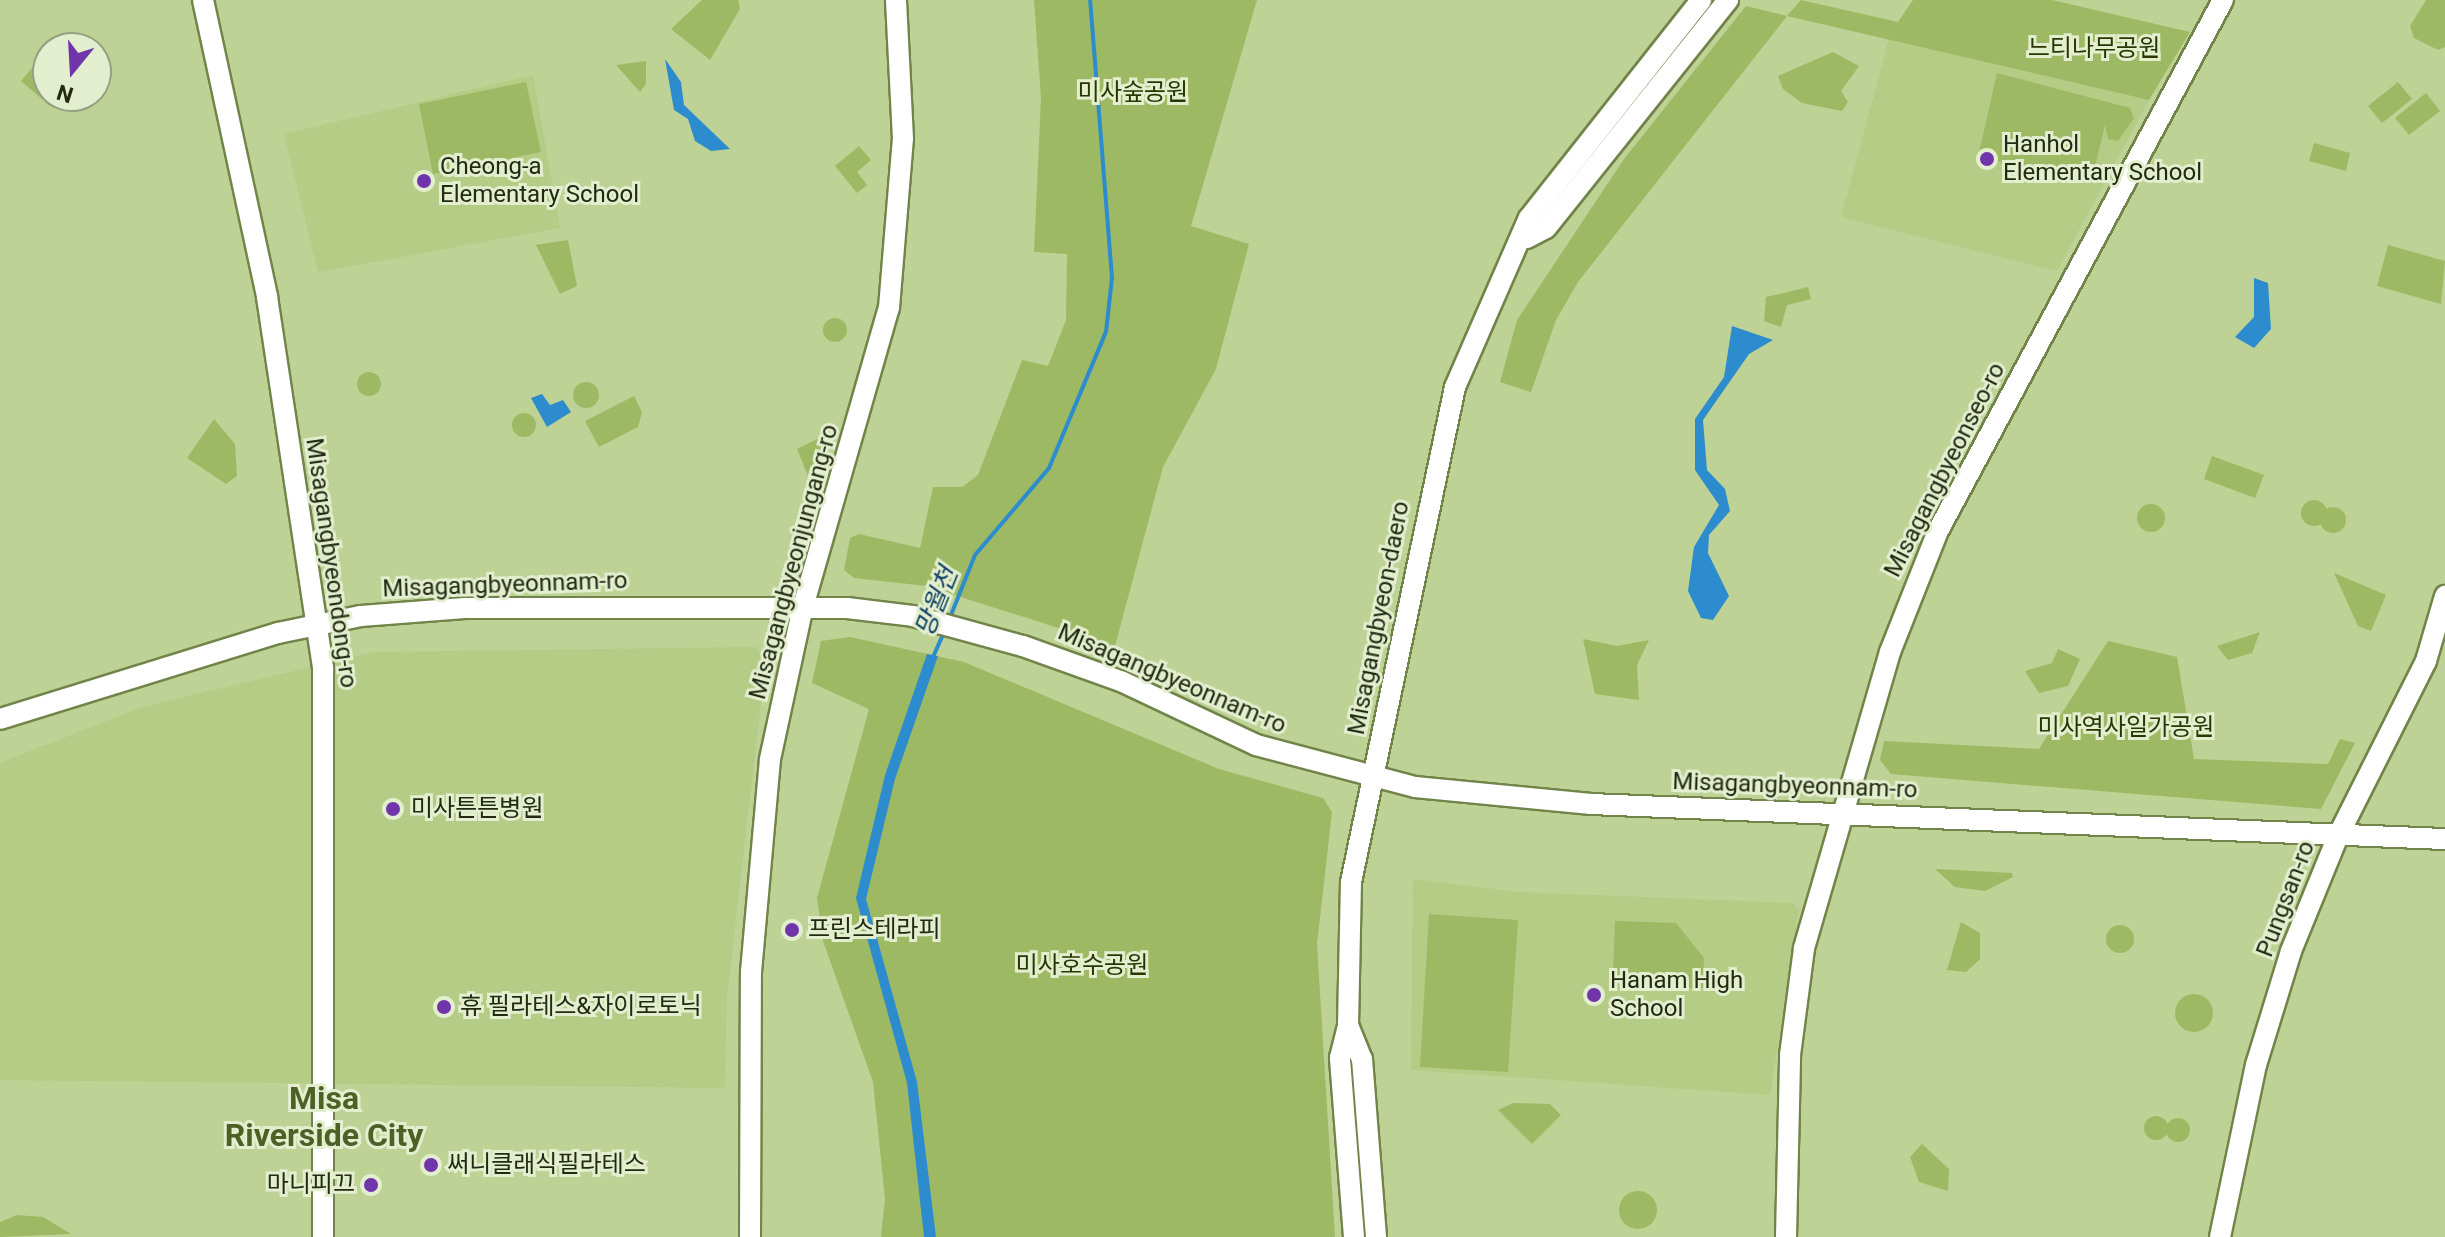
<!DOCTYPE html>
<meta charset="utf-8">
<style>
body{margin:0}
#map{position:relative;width:2445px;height:1237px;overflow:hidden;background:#bdd294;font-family:Roboto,"Noto Sans KR",sans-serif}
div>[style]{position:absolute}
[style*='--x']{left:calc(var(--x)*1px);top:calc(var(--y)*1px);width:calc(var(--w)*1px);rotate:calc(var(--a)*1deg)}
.built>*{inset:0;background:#b4cc86}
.green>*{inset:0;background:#9eb964}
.round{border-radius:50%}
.water>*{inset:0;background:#2c8cce}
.stream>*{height:4px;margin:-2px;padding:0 2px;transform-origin:2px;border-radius:2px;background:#2c8cce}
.roads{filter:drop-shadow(2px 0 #718449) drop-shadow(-2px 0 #718449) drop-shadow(0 2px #718449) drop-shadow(0 -2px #718449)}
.secondary>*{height:20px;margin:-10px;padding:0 10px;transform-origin:10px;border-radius:10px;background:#fff}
.dots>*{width:22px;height:22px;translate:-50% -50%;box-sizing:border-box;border:4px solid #e3eecf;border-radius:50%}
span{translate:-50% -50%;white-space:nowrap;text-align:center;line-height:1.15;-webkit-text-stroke:6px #e3eecf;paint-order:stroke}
.park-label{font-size:24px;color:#293600}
.poi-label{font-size:24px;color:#222a12}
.left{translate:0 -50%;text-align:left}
.right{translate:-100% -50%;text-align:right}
.street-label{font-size:24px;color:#222a12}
.water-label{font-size:26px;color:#104163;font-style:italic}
.district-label{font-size:32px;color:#4e6025;font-weight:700}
.north{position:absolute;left:32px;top:32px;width:80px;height:80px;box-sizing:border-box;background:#e3eecf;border:2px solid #96a083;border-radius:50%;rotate:198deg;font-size:22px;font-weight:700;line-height:32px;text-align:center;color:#222a12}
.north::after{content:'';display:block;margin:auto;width:28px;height:36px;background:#7135ab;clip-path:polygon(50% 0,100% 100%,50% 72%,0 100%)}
</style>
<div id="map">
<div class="built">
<i style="clip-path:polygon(1889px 39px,2149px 100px,2057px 271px,1841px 217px)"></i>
<i style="clip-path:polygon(533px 75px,560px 228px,318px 272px,284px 134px)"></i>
<i style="clip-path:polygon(756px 647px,766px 660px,727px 996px,725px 1088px,0 1080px,0 763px,139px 708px,374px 652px)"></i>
<i style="clip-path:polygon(1413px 879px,1518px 892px,1793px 903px,1799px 910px,1770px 1095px,1411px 1070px)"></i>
</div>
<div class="green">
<i style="clip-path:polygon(702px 0,738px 0,740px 9px,710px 60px,671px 29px)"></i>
<i style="clip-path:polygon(1034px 0,1257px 0,1191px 226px,1249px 244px,1216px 369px,1163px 467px,1115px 646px,926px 586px,854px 578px,844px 570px,850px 538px,859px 534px,920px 548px,933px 487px,962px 487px,978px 475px,1022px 360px,1048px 366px,1066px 320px,1067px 254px,1034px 252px,1041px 98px)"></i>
<i style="clip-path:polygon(1801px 0,1898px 22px,1913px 0,2052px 0,2190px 32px,2149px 100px,1787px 16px,1578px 282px,1556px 320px,1531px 392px,1500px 382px,1517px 320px,1624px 159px,1746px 6px,1787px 16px)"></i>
<i style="clip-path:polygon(2426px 0,2445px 0,2445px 47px,2438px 50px,2414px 38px,2410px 26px)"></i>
<i style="clip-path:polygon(1833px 52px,1859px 66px,1841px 91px,1848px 102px,1842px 111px,1802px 103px,1783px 89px,1778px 76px)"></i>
<i style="clip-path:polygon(646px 61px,646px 84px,640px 92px,616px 65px)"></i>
<i style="clip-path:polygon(36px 63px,48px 73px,48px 96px,58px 96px,50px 106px,21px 81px)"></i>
<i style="clip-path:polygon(1997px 73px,2130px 108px,2134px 118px,2118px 141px,2108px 139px,2105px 125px,2091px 183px,1978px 157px)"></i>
<i style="clip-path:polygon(526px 82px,541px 152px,433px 174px,419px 104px)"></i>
<i style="clip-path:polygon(2398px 82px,2412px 99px,2382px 123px,2368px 106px)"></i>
<i style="clip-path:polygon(2426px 93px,2440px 111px,2409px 135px,2395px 118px)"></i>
<i style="clip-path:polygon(2314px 143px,2350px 153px,2346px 171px,2309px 161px)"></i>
<i style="clip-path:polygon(859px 146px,871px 160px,857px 172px,867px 185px,857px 193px,835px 166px)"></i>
<i style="clip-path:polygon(568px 240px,577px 286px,560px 294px,536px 245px)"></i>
<i style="clip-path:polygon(2388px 245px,2445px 261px,2441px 304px,2377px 286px)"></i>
<i style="clip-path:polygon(1808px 287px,1811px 299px,1787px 305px,1781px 327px,1764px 321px,1766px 297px)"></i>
<i class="round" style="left:823px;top:318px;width:24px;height:24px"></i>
<i class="round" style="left:357px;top:372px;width:24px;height:24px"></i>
<i class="round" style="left:573px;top:382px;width:26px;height:26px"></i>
<i style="clip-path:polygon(634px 396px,642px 412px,638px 427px,599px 447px,585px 421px)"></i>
<i class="round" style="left:512px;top:413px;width:24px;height:24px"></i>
<i style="clip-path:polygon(214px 419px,235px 444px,237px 476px,226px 484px,187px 458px)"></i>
<i style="clip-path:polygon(829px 433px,818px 476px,808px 476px,797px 449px)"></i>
<i style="clip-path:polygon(2212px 456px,2264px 475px,2255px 498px,2204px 479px)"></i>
<i class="round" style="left:2301px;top:500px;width:26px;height:26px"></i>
<i class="round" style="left:2137px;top:504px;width:28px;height:28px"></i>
<i class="round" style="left:2320px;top:507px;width:26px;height:26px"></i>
<i style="clip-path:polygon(2334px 573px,2386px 595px,2371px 631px,2358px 626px)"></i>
<i style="clip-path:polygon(2260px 632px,2252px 653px,2228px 660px,2217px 646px)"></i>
<i style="clip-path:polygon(850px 637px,964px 662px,1219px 769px,1323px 798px,1332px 812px,1317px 944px,1335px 1237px,881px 1237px,885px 1199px,873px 1082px,823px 941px,817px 898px,869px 709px,812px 683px,821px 641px)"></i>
<i style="clip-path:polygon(1583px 639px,1617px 646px,1649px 640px,1637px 665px,1639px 700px,1595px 694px)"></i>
<i style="clip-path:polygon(2108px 641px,2177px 657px,2194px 759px,2328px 764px,2340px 739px,2355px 743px,2321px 809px,1891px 774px,1880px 760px,1884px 741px,2039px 749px)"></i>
<i style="clip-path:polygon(2058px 649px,2080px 659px,2068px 686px,2039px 693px,2025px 671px,2052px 663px)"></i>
<i style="clip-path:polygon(1935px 869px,2012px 873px,2013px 877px,1985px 891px,1955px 887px)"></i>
<i style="clip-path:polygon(1429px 914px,1518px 920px,1508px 1072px,1420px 1067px)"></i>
<i style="clip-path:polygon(1615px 921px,1676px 923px,1704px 958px,1703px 988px,1626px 988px,1626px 977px,1613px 977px)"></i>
<i style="clip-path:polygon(1961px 922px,1980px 933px,1980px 959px,1966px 972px,1947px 970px)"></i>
<i class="round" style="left:2106px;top:925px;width:28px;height:28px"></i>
<i class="round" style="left:2175px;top:994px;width:38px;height:38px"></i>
<i style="clip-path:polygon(1513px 1103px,1550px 1104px,1561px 1115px,1532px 1144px,1498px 1110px)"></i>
<i class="round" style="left:2144px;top:1116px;width:24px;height:24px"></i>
<i class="round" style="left:2166px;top:1118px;width:24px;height:24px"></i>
<i style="clip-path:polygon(1922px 1144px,1949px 1169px,1948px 1191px,1919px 1182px,1910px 1157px)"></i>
<i class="round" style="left:1619px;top:1191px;width:38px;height:38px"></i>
<i style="clip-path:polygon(17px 1215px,43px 1217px,71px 1234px,0 1237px,0 1222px)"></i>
</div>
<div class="water">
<i style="clip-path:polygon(665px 59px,681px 82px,684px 105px,730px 149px,711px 151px,695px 141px,688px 119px,674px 110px)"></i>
<i style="clip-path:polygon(2254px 278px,2268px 283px,2271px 329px,2254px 348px,2235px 337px,2254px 317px)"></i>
<i style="clip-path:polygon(1732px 326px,1773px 340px,1749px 354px,1703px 420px,1707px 470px,1725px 489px,1730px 511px,1709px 535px,1708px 553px,1729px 596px,1713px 620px,1701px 618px,1688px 591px,1694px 547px,1719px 505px,1695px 470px,1695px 419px,1724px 377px)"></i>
<i style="clip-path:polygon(542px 394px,550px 405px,563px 400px,571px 412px,547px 427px,531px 398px)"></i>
<i style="clip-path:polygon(927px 654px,938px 656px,895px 779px,866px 899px,917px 1082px,936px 1237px,924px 1237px,907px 1083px,856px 898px,885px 775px)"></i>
</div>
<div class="stream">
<i style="--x:949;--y:620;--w:70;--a:-68.2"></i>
<i style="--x:975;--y:555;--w:114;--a:-49.6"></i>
<i style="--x:1049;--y:468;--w:147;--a:-67.3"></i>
<i style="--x:1106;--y:332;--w:54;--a:-83.7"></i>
<i style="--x:1112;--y:278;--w:279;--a:-94.5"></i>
<i style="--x:933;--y:657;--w:27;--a:-66"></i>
</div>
<div class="roads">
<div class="secondary">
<i style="--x:203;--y:0;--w:304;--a:77.8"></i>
<i style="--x:267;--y:297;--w:375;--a:81.4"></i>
<i style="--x:323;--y:668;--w:569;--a:90"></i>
<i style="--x:1527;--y:238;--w:21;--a:-28"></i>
<i style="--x:1546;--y:228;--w:292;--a:-51.4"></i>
<i style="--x:0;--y:719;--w:291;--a:-17.2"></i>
<i style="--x:278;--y:633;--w:85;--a:-11.6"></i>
<i style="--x:361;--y:616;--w:104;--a:-4.4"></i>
<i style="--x:465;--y:608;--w:382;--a:0"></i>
<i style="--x:847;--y:608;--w:66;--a:6.9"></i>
<i style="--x:913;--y:616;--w:114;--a:15.3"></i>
<i style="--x:1023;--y:646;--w:106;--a:19.8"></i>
<i style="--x:1123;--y:682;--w:147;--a:25.3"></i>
<i style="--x:1256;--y:745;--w:164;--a:14.8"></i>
<i style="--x:1415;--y:787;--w:177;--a:5.5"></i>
<i style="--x:1591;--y:804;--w:855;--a:2.35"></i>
<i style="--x:1348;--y:1025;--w:37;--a:68"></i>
<i style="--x:1362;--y:1059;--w:179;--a:85.5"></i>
<i style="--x:750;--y:1237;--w:265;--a:-89.8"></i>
<i style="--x:751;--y:972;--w:214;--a:-84.9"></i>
<i style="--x:770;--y:759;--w:156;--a:-77.8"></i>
<i style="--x:803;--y:607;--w:311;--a:-74"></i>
<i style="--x:889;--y:308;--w:170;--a:-85.3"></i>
<i style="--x:903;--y:139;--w:139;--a:-92.9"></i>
<i style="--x:1354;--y:1237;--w:180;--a:-94.5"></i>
<i style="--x:1340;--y:1058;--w:34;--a:-76"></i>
<i style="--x:1348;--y:1025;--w:143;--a:-88.8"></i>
<i style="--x:1351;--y:882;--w:506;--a:-78.13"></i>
<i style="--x:1455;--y:387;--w:184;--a:-66.4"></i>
<i style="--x:1529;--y:218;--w:278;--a:-51.7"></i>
<i style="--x:1786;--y:1237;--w:182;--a:-88.7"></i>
<i style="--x:1790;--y:1055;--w:108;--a:-82.5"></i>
<i style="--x:1804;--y:948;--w:308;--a:-73.8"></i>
<i style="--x:1890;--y:652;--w:130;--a:-68.4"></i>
<i style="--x:1938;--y:531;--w:603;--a:-61.78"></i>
<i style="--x:2220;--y:1237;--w:176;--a:-78.2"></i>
<i style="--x:2256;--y:1065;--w:119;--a:-72.9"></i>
<i style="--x:2291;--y:951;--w:124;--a:-67.8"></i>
<i style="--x:2338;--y:836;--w:196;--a:-63.3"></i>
<i style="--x:2426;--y:661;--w:68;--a:-73.7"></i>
</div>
</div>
<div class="dots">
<i style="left:1987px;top:159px;background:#7135ab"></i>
<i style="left:424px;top:181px;background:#7135ab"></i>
<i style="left:393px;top:809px;background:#7135ab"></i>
<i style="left:792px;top:930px;background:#7135ab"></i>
<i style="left:1594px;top:995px;background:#7135ab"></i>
<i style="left:444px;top:1007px;background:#7135ab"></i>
<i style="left:431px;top:1165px;background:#7135ab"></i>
<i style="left:371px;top:1185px;background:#7135ab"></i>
</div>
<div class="park-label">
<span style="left:2094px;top:49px">느티나무공원</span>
<span style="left:1133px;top:93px">미사숲공원</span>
<span style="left:2126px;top:728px">미사역사일가공원</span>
<span style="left:1082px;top:966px">미사호수공원</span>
</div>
<div class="poi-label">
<span class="left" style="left:2003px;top:159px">Hanhol<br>Elementary School</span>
<span class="left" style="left:440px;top:181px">Cheong-a<br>Elementary School</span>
<span class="left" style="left:411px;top:809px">미사튼튼병원</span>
<span class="left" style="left:808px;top:930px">프린스테라피</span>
<span class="left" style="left:1610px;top:995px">Hanam High<br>School</span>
<span class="left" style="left:460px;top:1007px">휴 필라테스&amp;자이로토닉</span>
<span class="left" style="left:447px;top:1165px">써니클래식필라테스</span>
<span class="right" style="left:355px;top:1185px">마니피끄</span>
</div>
<div class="street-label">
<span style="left:1945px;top:470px;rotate:-63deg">Misagangbyeonseo-ro</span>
<span style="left:794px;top:562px;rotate:-75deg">Misagangbyeonjungang-ro</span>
<span style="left:331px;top:563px;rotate:82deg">Misagangbyeondong-ro</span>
<span style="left:505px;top:585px;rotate:-2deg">Misagangbyeonnam-ro</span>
<span style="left:1379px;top:618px;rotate:-79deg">Misagangbyeon-daero</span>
<span style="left:1172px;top:679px;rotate:23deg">Misagangbyeonnam-ro</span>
<span style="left:1795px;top:786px;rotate:2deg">Misagangbyeonnam-ro</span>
<span style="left:2286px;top:899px;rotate:-69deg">Pungsan-ro</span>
</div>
<div class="water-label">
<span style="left:937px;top:602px;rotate:-68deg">망월천</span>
</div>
<div class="district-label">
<span style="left:324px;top:1117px">Misa<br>Riverside City</span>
</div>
<div class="north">N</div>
</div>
